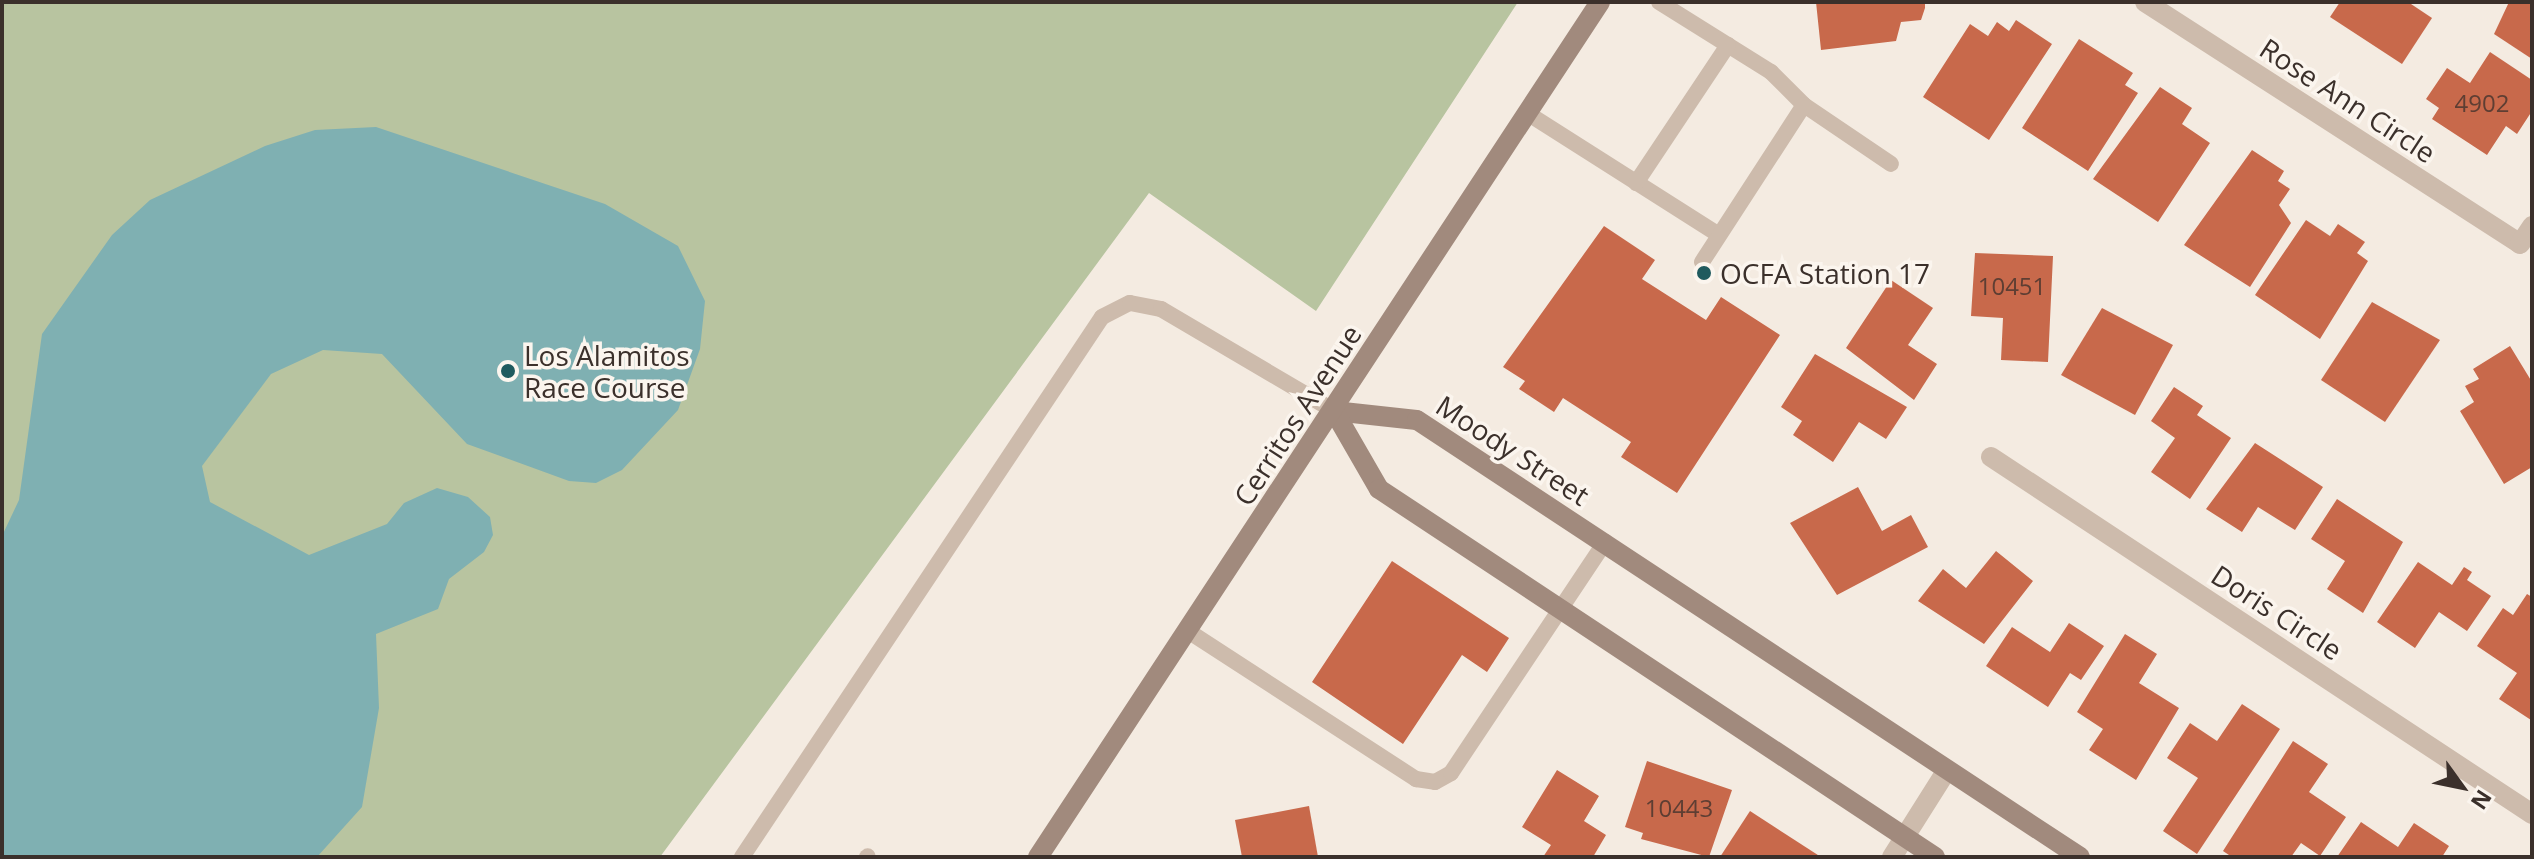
<!DOCTYPE html>
<style>
body{margin:0}
#map{position:relative;width:2534px;height:859px;overflow:hidden;background:#f4ebe1;font-family:"Open Sans",sans-serif}
div>[style]{position:absolute}
[style*='--x']{left:calc(var(--x)*1px);top:calc(var(--y)*1px);width:calc(var(--w)*1px);rotate:calc(var(--a)*1deg)}
.green>*{inset:0;background:#b8c4a0}
.water>*{inset:0;background:#7fb0b2}
.building>*{inset:0;background:#c8694b}
.service>*{height:16px;margin:-8px;padding:0 8px;transform-origin:8px;border-radius:8px;background:#cdbbac}
.minor>*{height:20px;margin:-10px;padding:0 10px;transform-origin:10px;border-radius:10px;background:#cdbbac}
.secondary>*{height:20px;margin:-10px;padding:0 10px;transform-origin:10px;border-radius:10px;background:#a18a7d}
.dots>*{width:22px;height:22px;translate:-50% -50%;box-sizing:border-box;border:4px solid #fbf5ee;border-radius:50%}
span{translate:-50% -50%;white-space:nowrap;text-align:center;line-height:1.15;-webkit-text-stroke:7px #fbf5ee;paint-order:stroke}
.number-label{font-size:24px;color:#5e3e33}
.number-label span{-webkit-text-stroke-width:0}
.street-label{font-size:28px;color:#3b302b}
.poi-label{font-size:28px;color:#3b302b}
.left{translate:0 -50%;text-align:left}
.frame{position:absolute;inset:0;border:4px solid #3b302b;pointer-events:none}
.north{position:absolute;left:2422px;top:747px;width:80px;height:80px;-webkit-text-stroke:6px #fbf5ee;paint-order:stroke;rotate:123deg;font-size:22px;font-weight:700;line-height:32px;text-align:center;color:#3b302b}
.north::after{content:'';display:block;margin:auto;width:28px;height:36px;background:#3b302b;clip-path:polygon(50% 0,100% 100%,50% 72%,0 100%)}
</style>
<div id="map">
<div class="green">
<i style="clip-path:polygon(2px 2px,1518px 2px,1316px 311px,1149px 193px,660px 857px,2px 857px)"></i>
</div>
<div class="water">
<i style="clip-path:polygon(376px 127px,605px 204px,678px 246px,705px 301px,700px 349px,678px 410px,622px 470px,596px 483px,569px 481px,467px 444px,382px 354px,323px 350px,271px 374px,202px 466px,210px 502px,309px 555px,387px 524px,404px 503px,437px 488px,468px 497px,490px 517px,493px 535px,484px 552px,449px 579px,438px 609px,376px 634px,379px 708px,362px 807px,317px 857px,2px 857px,2px 536px,19px 500px,42px 334px,112px 235px,150px 200px,265px 146px,315px 130px)"></i>
</div>
<div class="building">
<i style="clip-path:polygon(1816px 2px,1925px 2px,1925px 8px,1921px 20px,1901px 22px,1896px 41px,1821px 50px)"></i>
<i style="clip-path:polygon(2340px 2px,2408px 2px,2432px 18px,2402px 64px,2330px 17px)"></i>
<i style="clip-path:polygon(2509px 2px,2532px 2px,2532px 59px,2494px 34px)"></i>
<i style="clip-path:polygon(2016px 20px,2052px 44px,1989px 140px,1923px 97px,1970px 24px,1988px 36px,1997px 22px,2009px 31px)"></i>
<i style="clip-path:polygon(2079px 39px,2133px 73px,2125px 85px,2138px 93px,2088px 171px,2022px 128px)"></i>
<i style="clip-path:polygon(2490px 52px,2532px 80px,2532px 111px,2517px 134px,2506px 126px,2487px 155px,2432px 119px,2439px 108px,2426px 99px,2447px 68px,2470px 83px)"></i>
<i style="clip-path:polygon(2160px 87px,2192px 108px,2182px 124px,2210px 143px,2158px 222px,2093px 179px)"></i>
<i style="clip-path:polygon(2252px 150px,2284px 171px,2278px 181px,2290px 189px,2279px 205px,2291px 223px,2250px 287px,2184px 245px)"></i>
<i style="clip-path:polygon(2306px 220px,2330px 236px,2338px 224px,2365px 242px,2357px 253px,2368px 261px,2320px 339px,2255px 295px)"></i>
<i style="clip-path:polygon(1604px 226px,1655px 260px,1642px 279px,1706px 320px,1721px 297px,1780px 335px,1677px 493px,1621px 457px,1631px 442px,1563px 398px,1554px 412px,1519px 389px,1525px 381px,1503px 367px)"></i>
<i style="clip-path:polygon(1975px 253px,2053px 256px,2048px 362px,2001px 360px,2003px 318px,1971px 316px)"></i>
<i style="clip-path:polygon(1891px 280px,1933px 308px,1908px 345px,1937px 364px,1914px 400px,1846px 348px)"></i>
<i style="clip-path:polygon(2372px 302px,2440px 340px,2385px 422px,2321px 380px)"></i>
<i style="clip-path:polygon(2102px 308px,2173px 345px,2135px 415px,2061px 375px)"></i>
<i style="clip-path:polygon(2510px 346px,2532px 382px,2532px 467px,2504px 484px,2460px 411px,2474px 402px,2465px 386px,2479px 379px,2473px 369px)"></i>
<i style="clip-path:polygon(1815px 354px,1907px 407px,1886px 439px,1859px 422px,1833px 462px,1793px 435px,1802px 421px,1781px 407px)"></i>
<i style="clip-path:polygon(2174px 387px,2203px 406px,2197px 415px,2231px 438px,2190px 499px,2151px 472px,2175px 438px,2151px 421px)"></i>
<i style="clip-path:polygon(2255px 443px,2323px 487px,2295px 530px,2258px 507px,2242px 532px,2206px 509px)"></i>
<i style="clip-path:polygon(1858px 487px,1882px 531px,1911px 515px,1928px 547px,1837px 595px,1790px 523px)"></i>
<i style="clip-path:polygon(2337px 499px,2403px 542px,2363px 613px,2327px 589px,2345px 561px,2311px 539px)"></i>
<i style="clip-path:polygon(1996px 551px,2033px 581px,1984px 644px,1918px 601px,1943px 569px,1966px 588px)"></i>
<i style="clip-path:polygon(1392px 561px,1509px 638px,1487px 672px,1462px 655px,1403px 744px,1312px 682px)"></i>
<i style="clip-path:polygon(2418px 562px,2452px 585px,2464px 567px,2472px 572px,2467px 580px,2491px 596px,2467px 631px,2439px 612px,2415px 648px,2377px 622px)"></i>
<i style="clip-path:polygon(2527px 594px,2532px 597px,2531px 720px,2499px 699px,2517px 673px,2477px 646px,2503px 608px,2513px 615px)"></i>
<i style="clip-path:polygon(2069px 623px,2104px 646px,2081px 680px,2070px 673px,2048px 707px,1986px 666px,2012px 627px,2050px 652px)"></i>
<i style="clip-path:polygon(2125px 634px,2157px 654px,2139px 683px,2179px 708px,2136px 780px,2089px 750px,2103px 729px,2077px 712px)"></i>
<i style="clip-path:polygon(2242px 704px,2280px 729px,2197px 854px,2163px 831px,2198px 778px,2167px 758px,2190px 723px,2217px 741px)"></i>
<i style="clip-path:polygon(2293px 741px,2328px 764px,2309px 792px,2346px 817px,2320px 856px,2301px 843px,2291px 857px,2232px 857px,2223px 851px)"></i>
<i style="clip-path:polygon(1647px 761px,1732px 790px,1709px 857px,1641px 839px,1643px 833px,1625px 827px)"></i>
<i style="clip-path:polygon(1557px 770px,1599px 796px,1584px 821px,1606px 835px,1593px 857px,1543px 857px,1551px 845px,1522px 827px)"></i>
<i style="clip-path:polygon(1309px 806px,1318px 857px,1242px 857px,1235px 820px)"></i>
<i style="clip-path:polygon(1750px 811px,1821px 857px,1720px 857px)"></i>
<i style="clip-path:polygon(2361px 822px,2398px 847px,2414px 823px,2449px 846px,2442px 857px,2337px 857px)"></i>
</div>
<div class="service">
<i style="--x:1659;--y:2;--w:132;--a:32"></i>
<i style="--x:1771;--y:72;--w:47;--a:45"></i>
<i style="--x:1804;--y:105;--w:105;--a:34.1"></i>
<i style="--x:1527;--y:113;--w:227;--a:32.4"></i>
<i style="--x:1636;--y:183;--w:166;--a:-56.3"></i>
<i style="--x:1702;--y:262;--w:187;--a:-57"></i>
<i style="--x:1188;--y:631;--w:272;--a:33"></i>
<i style="--x:1416;--y:779;--w:19;--a:9"></i>
<i style="--x:1435;--y:782;--w:18;--a:-29"></i>
<i style="--x:1451;--y:773;--w:278;--a:-56.3"></i>
<i style="--x:742;--y:857;--w:649;--a:-56.31"></i>
<i style="--x:1102;--y:317;--w:31;--a:-27"></i>
<i style="--x:1130;--y:303;--w:32;--a:11"></i>
<i style="--x:1161;--y:309;--w:201;--a:30.5"></i>
<i style="--x:867;--y:857;--w:1;--a:-45"></i>
</div>
<div class="minor">
<i style="--x:2145;--y:2;--w:446;--a:32.8"></i>
<i style="--x:2520;--y:244;--w:22;--a:-56"></i>
<i style="--x:1991;--y:457;--w:648;--a:33.42"></i>
<i style="--x:1892;--y:857;--w:103;--a:-57.7"></i>
</div>
<div class="secondary">
<i style="--x:1334;--y:411;--w:83;--a:6.2"></i>
<i style="--x:1417;--y:420;--w:794;--a:33.39"></i>
<i style="--x:1334;--y:411;--w:90;--a:60"></i>
<i style="--x:1379;--y:489;--w:667;--a:33.5"></i>
<i style="--x:1038;--y:857;--w:1023;--a:-56.68"></i>
</div>
<div class="dots">
<i style="left:1704px;top:273px;background:#1f5a5e"></i>
<i style="left:508px;top:371px;background:#1f5a5e"></i>
</div>
<div class="number-label">
<span style="left:2482px;top:103px">4902</span>
<span style="left:2012px;top:286px">10451</span>
<span style="left:1679px;top:808px">10443</span>
</div>
<div class="street-label">
<span style="left:2348px;top:100px;rotate:33deg">Rose Ann Circle</span>
<span style="left:1297px;top:415px;rotate:-57deg">Cerritos Avenue</span>
<span style="left:1513px;top:450px;rotate:33deg">Moody Street</span>
<span style="left:2277px;top:612px;rotate:33deg">Doris Circle</span>
</div>
<div class="poi-label">
<span class="left" style="left:1720px;top:273px">OCFA Station 17</span>
<span class="left" style="left:524px;top:371px">Los Alamitos<br>Race Course</span>
</div>
<div class="frame"></div>
<div class="north">N</div>
</div>
